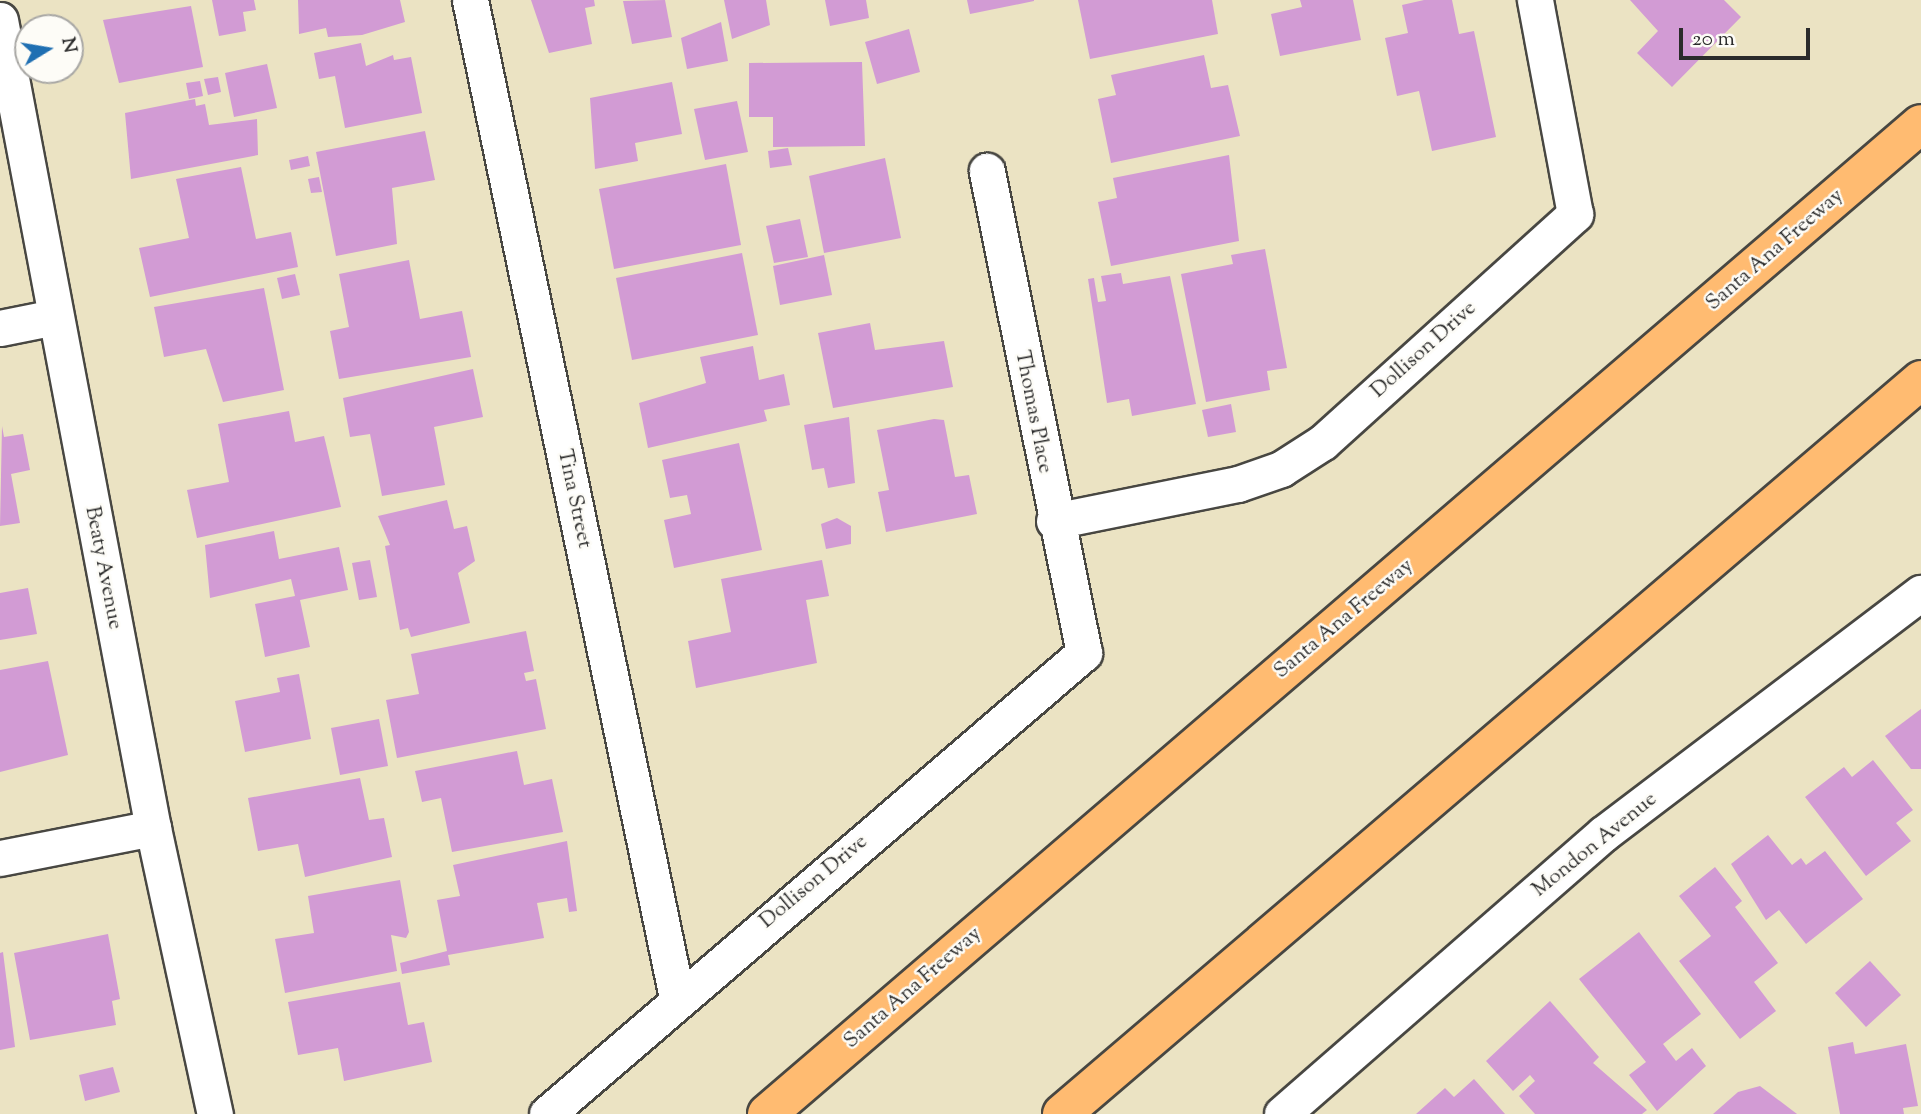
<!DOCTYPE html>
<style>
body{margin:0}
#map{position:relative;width:1921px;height:1114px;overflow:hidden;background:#ebe3c3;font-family:"Sorts Mill Goudy",serif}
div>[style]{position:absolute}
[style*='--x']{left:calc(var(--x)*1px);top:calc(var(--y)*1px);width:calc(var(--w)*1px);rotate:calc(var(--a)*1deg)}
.building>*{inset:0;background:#d29bd4}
.roads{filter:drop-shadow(2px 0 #484742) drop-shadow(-2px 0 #484742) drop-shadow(0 2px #484742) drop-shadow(0 -2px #484742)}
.street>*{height:35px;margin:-17.5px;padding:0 17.5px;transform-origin:17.5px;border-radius:17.5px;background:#fff}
.highway>*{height:38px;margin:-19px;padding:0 19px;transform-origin:19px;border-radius:19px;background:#ffbb71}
span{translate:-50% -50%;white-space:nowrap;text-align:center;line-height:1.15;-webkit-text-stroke:5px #fdfcf7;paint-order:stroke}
.street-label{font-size:21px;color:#2b2b2b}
.north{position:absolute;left:14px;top:14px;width:70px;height:70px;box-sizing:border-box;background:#fdfcf7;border:2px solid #a9a8a5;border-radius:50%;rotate:79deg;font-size:19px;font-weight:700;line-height:28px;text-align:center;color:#2b2b2b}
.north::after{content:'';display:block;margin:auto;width:24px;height:32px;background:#1f6fb2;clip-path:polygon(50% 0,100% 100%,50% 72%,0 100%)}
.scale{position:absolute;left:1679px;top:28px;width:131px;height:32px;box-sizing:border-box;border:4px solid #2b2b2b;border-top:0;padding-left:9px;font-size:21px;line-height:24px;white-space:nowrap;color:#2b2b2b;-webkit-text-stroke:5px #fdfcf7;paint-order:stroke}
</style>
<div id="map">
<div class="building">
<i style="clip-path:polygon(212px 0,254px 0,256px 10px,243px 12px,246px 31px,219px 36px)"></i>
<i style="clip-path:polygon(298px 0,400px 0,405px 22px,362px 35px,328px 37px,326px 28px,299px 34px)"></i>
<i style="clip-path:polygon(531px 0,594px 0,595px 6px,585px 8px,592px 44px,549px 53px)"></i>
<i style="clip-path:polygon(665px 0,672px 37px,632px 44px,623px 1px)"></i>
<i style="clip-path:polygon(724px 0,766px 0,770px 25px,732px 39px)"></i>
<i style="clip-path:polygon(825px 0,866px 0,869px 18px,830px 26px)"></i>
<i style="clip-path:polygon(967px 0,1034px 0,1034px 1px,970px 14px)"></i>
<i style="clip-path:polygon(1078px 0,1212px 0,1218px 34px,1090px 59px)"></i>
<i style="clip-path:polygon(1300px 0,1353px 0,1361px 40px,1280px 56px,1271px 14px,1302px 7px)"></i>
<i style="clip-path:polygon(1424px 0,1452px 0,1459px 34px,1474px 31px,1496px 137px,1432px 151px,1419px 91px,1397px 96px,1385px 38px,1408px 33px,1402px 5px)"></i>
<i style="clip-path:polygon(1724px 0,1741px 17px,1672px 87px,1637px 53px,1658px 31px,1630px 0)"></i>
<i style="clip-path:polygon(191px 6px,203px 67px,119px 83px,103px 20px)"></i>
<i style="clip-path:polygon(721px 22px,728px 61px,687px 69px,681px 38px)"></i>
<i style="clip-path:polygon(909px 29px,920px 72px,877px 84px,865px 42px)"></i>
<i style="clip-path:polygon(361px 43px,366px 66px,393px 55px,394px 60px,411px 57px,422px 113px,345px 128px,335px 76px,319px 79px,314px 53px)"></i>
<i style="clip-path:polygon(1204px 55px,1211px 88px,1228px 85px,1240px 136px,1111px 163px,1098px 99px,1116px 95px,1111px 75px)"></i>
<i style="clip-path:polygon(862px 62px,865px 146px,773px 147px,773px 117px,749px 117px,749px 63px)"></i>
<i style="clip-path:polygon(267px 64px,277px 108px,234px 117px,225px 73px)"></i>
<i style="clip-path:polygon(218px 77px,221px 92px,208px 95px,204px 79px)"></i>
<i style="clip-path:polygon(200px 81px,203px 96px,189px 99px,186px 83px)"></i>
<i style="clip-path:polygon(672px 82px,682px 134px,635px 143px,638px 161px,595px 169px,590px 98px)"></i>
<i style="clip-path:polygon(195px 99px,196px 106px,205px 104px,209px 125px,257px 119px,258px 155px,131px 179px,125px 113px)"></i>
<i style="clip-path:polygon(737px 101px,748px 152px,705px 160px,694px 109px)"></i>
<i style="clip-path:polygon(425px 131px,435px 180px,392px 188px,397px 244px,336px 256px,316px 152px)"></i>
<i style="clip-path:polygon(788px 148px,792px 165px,770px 168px,768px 151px)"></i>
<i style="clip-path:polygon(1229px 155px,1239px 241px,1111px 266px,1098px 202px,1117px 198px,1113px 178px)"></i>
<i style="clip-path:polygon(308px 156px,310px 166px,291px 170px,289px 160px)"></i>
<i style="clip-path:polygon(885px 158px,901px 238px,824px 253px,809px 176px)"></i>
<i style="clip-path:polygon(726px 164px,741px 245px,614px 269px,599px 189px)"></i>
<i style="clip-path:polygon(241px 167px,256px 239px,291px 232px,298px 267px,150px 297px,139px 248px,189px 238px,176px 179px)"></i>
<i style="clip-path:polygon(319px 177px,322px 192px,311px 193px,308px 179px)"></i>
<i style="clip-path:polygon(800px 219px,808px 257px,774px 263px,766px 226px)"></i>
<i style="clip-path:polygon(1265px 249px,1287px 368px,1267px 371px,1270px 390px,1206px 402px,1181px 274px,1233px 264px,1231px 255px)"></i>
<i style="clip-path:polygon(742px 253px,758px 335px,632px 360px,616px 278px)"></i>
<i style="clip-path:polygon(824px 255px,832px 295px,780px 305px,773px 266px)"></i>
<i style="clip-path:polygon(409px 260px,420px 319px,462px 311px,471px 357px,339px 379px,330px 331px,349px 327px,339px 274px)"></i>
<i style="clip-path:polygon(1121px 273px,1123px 284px,1170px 276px,1196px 404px,1132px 416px,1129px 399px,1107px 403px,1088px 279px,1094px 278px,1098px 302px,1106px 301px,1101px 276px)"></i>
<i style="clip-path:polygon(295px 274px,300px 295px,282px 299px,277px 278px)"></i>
<i style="clip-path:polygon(264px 288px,284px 390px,223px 402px,206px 349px,164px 357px,154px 307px)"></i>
<i style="clip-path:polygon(870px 323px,875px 350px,944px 341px,953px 387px,833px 408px,818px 333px)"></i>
<i style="clip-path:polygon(753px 346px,759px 380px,784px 374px,790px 405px,764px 410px,767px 421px,648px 448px,639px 403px,706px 383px,700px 357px)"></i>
<i style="clip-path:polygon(473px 369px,483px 417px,434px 427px,445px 485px,382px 496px,370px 434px,350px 437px,343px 398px)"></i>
<i style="clip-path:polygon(1231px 404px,1236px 432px,1208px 437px,1202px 410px)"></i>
<i style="clip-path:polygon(289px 411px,295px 442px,324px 436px,341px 507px,197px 538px,187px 490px,229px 482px,218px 424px)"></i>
<i style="clip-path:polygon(849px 417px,855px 483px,828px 488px,824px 468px,812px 470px,804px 425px)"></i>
<i style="clip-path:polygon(934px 419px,944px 420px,955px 477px,969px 475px,977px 514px,886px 532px,878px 492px,889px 490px,877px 430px)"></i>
<i style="clip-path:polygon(2px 426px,4px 437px,23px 434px,30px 470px,11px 474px,20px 523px,0 526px)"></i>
<i style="clip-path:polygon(739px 443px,762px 550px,674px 568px,664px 520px,691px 514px,687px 495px,670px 498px,662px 460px)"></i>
<i style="clip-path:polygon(447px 500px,454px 529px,467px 526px,475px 561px,458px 573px,470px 623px,411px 637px,408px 628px,400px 630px,385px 546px,390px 545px,378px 516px)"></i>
<i style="clip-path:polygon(837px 518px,851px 526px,851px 544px,826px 549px,821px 524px)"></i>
<i style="clip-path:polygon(274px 531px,279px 559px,339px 547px,348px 590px,300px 600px,310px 647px,265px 657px,255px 604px,295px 596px,291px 579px,210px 598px,205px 545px)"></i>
<i style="clip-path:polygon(370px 560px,377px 597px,359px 600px,352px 563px)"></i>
<i style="clip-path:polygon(822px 560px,829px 596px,806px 600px,817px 663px,696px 688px,688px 641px,731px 632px,721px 579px)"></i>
<i style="clip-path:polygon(28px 588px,37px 634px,0 640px,0 593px)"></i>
<i style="clip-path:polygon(526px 631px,534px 671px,524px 673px,526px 681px,536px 679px,546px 729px,397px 758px,386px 700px,419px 694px,411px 654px)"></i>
<i style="clip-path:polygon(48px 661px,68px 755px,0 772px,0 670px)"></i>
<i style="clip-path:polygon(299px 674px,311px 739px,245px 752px,235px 701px,280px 692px,277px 678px)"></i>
<i style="clip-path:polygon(1921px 709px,1921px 769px,1911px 769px,1885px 736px)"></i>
<i style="clip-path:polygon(379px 719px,388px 766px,340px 775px,331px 728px)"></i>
<i style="clip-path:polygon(517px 751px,524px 785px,552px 779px,563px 832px,452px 852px,441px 798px,422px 802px,415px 771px)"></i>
<i style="clip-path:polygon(1873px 760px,1913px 810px,1896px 823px,1911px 841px,1866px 876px,1805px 797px,1844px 767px,1852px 777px)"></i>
<i style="clip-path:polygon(360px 778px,369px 820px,384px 818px,392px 857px,305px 877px,298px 844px,258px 851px,248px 798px)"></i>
<i style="clip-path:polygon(1768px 835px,1792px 865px,1801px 858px,1806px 865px,1825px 851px,1863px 899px,1806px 944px,1779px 910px,1766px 920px,1731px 864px)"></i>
<i style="clip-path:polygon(567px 841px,577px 911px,569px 912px,567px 898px,537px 903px,544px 938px,448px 955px,450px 965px,402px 974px,400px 963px,447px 951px,437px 900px,460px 896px,453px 865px)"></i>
<i style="clip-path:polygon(1715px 867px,1742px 901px,1735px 907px,1778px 963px,1754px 982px,1776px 1011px,1740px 1039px,1679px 961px,1711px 936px,1679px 896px)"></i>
<i style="clip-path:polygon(400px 880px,409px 932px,406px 938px,391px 935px,397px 971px,285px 993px,275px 939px,314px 933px,308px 896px)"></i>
<i style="clip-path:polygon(1639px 932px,1701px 1014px,1663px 1044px,1676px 1061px,1692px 1048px,1706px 1066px,1657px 1111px,1629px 1075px,1646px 1062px,1579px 979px)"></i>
<i style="clip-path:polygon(108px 934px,120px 999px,112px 1001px,116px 1025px,30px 1040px,14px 953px)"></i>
<i style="clip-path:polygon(3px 952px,15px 1047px,0 1050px,0 953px)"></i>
<i style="clip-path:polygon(1870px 961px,1901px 995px,1866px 1027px,1835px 993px)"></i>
<i style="clip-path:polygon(400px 982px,408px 1025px,424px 1022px,432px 1062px,344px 1081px,338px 1048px,298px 1055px,288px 1002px)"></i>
<i style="clip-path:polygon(1550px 1001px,1599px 1057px,1593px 1063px,1647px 1110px,1642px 1114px,1535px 1114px,1519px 1096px,1535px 1081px,1530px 1075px,1513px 1091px,1486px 1061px)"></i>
<i style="clip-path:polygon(1853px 1042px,1855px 1054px,1906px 1044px,1918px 1106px,1903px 1108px,1904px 1114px,1840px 1114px,1828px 1047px)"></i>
<i style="clip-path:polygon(113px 1067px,120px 1092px,85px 1101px,79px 1075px)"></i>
<i style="clip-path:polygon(1474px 1079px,1505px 1114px,1416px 1114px,1445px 1088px,1454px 1097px)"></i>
<i style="clip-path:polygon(1760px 1086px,1797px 1114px,1713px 1114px,1738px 1092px)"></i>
</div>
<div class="roads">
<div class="street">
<i style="--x:470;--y:0;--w:1019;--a:78.28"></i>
<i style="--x:0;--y:20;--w:822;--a:79.28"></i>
<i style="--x:153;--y:828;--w:293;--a:77.8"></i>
<i style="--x:0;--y:328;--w:56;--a:-11.3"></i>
<i style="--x:1054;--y:521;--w:188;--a:-11.4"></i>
<i style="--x:1238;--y:484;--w:46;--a:-19.2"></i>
<i style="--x:1281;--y:469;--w:50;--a:-32.7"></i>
<i style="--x:1323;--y:442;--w:340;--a:-42.1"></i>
<i style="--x:1575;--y:214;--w:218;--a:-100.6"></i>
<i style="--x:0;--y:858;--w:156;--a:-11.1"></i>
<i style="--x:547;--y:1114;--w:708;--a:-40.65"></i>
<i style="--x:1084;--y:653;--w:492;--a:-101.4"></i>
<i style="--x:1282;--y:1114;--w:426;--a:-41.1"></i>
<i style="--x:1603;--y:834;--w:399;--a:-37.2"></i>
</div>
<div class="highway">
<i style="--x:767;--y:1114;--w:1520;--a:-40.63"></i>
<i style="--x:1062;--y:1114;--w:1130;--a:-40.51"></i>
</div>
</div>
<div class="street-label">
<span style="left:1775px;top:250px;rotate:-41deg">Santa Ana Freeway</span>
<span style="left:1424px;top:350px;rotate:-42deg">Dollison Drive</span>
<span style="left:1033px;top:412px;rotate:79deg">Thomas Place</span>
<span style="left:574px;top:499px;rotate:78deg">Tina Street</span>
<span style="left:103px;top:568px;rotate:79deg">Beaty Avenue</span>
<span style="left:1344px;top:619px;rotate:-40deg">Santa Ana Freeway</span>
<span style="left:1595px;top:845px;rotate:-39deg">Mondon Avenue</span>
<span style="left:814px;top:882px;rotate:-40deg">Dollison Drive</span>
<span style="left:913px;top:988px;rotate:-41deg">Santa Ana Freeway</span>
</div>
<div class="north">N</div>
<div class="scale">20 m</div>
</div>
